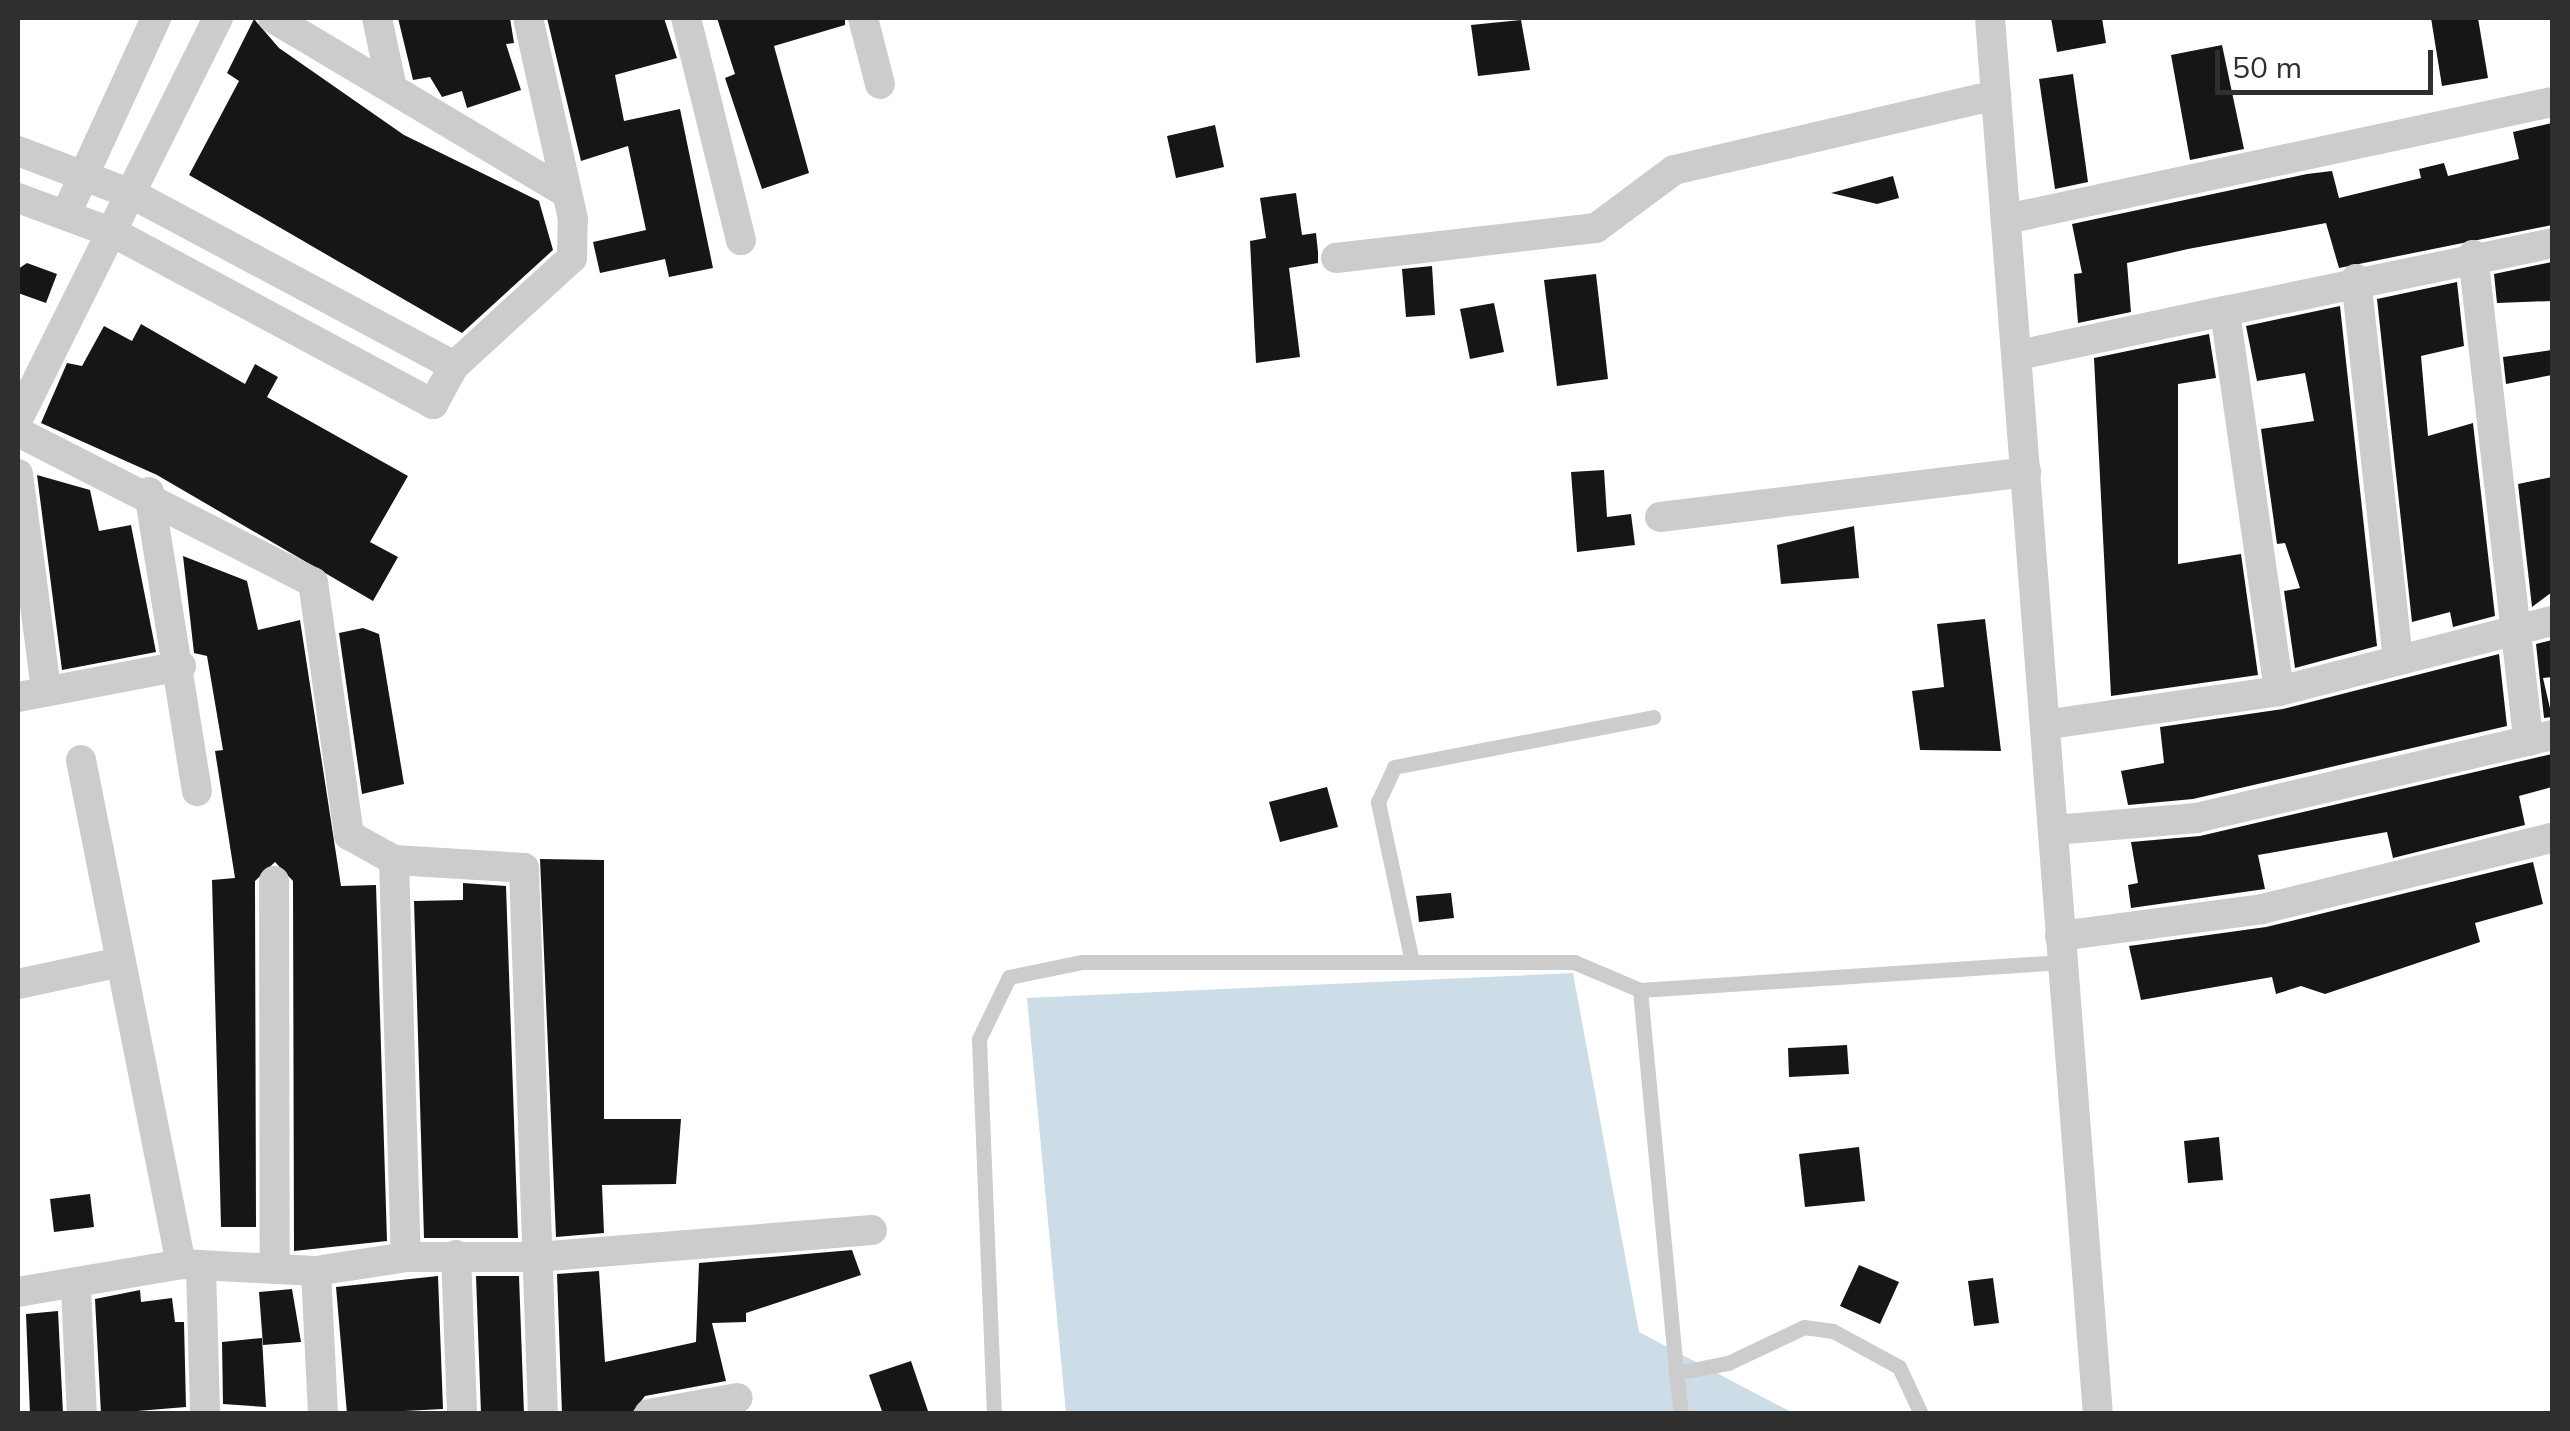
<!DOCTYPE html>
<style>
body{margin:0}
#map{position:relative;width:2570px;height:1431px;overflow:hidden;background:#fff;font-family:Mulish,sans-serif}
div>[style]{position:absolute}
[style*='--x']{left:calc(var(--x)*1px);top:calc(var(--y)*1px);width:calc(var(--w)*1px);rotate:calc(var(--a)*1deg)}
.water>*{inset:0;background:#cddde8}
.building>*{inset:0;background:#161616}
.lane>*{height:15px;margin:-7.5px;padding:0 7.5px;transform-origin:7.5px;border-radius:7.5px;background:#ccc}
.street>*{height:30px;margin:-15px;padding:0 15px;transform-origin:15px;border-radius:15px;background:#ccc}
span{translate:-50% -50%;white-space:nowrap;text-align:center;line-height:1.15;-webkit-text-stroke:10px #fff;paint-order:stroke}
.frame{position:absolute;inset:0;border:20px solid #2f2f2f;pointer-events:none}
.scale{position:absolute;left:2215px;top:50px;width:218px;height:45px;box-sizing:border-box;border:5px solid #2f2f2f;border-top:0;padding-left:12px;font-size:30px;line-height:35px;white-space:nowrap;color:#2f2f2f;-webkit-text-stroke:8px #fff;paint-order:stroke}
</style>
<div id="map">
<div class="water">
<i style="clip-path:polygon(1573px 973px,1639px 1332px,1793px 1413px,1066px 1413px,1027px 998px)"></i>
</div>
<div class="building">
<i style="clip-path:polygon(398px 18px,510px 18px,514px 43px,506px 44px,521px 90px,467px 108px,462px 91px,442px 97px,430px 77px,413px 80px)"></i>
<i style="clip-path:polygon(547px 18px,664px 18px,677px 58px,615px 75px,624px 121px,680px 109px,713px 268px,669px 277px,665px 259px,600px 273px,593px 242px,646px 230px,628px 146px,581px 161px)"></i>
<i style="clip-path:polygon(717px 18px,845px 18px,845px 25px,774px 46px,809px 173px,762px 189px,725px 78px,735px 74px)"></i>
<i style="clip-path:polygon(2051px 18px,2102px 18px,2106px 43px,2057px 52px)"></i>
<i style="clip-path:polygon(2431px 18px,2478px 18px,2488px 78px,2442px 86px)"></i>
<i style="clip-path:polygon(254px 19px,279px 48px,404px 135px,539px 201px,553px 250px,462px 333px,189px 175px,239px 81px,227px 73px)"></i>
<i style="clip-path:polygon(1521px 20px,1530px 70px,1478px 76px,1471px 25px)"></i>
<i style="clip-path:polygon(2222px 45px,2244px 149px,2190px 160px,2171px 55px)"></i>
<i style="clip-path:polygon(2073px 74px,2088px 182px,2055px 189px,2039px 79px)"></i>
<i style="clip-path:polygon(2552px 123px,2552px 225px,2339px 268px,2326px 223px,2188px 249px,2127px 263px,2131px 312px,2078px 323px,2074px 274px,2082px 273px,2072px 224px,2307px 174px,2332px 171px,2339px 198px,2421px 178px,2419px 169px,2444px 163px,2448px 176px,2519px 159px,2513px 132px)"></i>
<i style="clip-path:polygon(1215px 125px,1224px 167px,1176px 178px,1167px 136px)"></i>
<i style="clip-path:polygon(1893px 176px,1899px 198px,1877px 204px,1831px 193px)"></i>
<i style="clip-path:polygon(1296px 193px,1302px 235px,1316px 233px,1318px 252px,1318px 263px,1289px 268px,1300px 357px,1256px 363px,1250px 241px,1266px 238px,1260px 198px)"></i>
<i style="clip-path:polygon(2552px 262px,2552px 301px,2497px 303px,2494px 274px)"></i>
<i style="clip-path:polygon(27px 263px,57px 274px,46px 303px,18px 293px,18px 269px)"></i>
<i style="clip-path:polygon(1432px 266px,1435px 315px,1406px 317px,1402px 269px)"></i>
<i style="clip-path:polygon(1596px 274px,1608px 379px,1557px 386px,1544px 280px)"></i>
<i style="clip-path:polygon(2457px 282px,2464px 346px,2421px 356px,2428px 436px,2473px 423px,2495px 616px,2453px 627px,2450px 612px,2412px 622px,2377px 299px)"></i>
<i style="clip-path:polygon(1494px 303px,1504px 352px,1470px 359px,1460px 309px)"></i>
<i style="clip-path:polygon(2340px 306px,2377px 646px,2295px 668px,2284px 591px,2300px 588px,2285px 543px,2277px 544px,2261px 429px,2314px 421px,2305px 373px,2257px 381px,2246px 326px)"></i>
<i style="clip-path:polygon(141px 324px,245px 384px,255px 364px,278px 377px,267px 397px,408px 476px,370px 542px,398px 557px,373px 601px,157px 475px,41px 423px,67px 363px,82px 366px,104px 326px,132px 341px)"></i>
<i style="clip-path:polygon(2209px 334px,2216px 378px,2178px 384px,2178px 564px,2241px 554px,2258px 675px,2111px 696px,2094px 358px)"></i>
<i style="clip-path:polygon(2552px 350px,2552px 375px,2506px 384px,2503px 357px)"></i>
<i style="clip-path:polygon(1604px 470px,1607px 517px,1631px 514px,1635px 545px,1577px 552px,1571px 472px)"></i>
<i style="clip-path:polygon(37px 475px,90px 490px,99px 531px,131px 525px,156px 652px,62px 670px)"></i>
<i style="clip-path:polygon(2552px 477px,2552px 592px,2532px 607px,2518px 484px)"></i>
<i style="clip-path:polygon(1854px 526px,1859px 578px,1781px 584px,1777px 545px)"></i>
<i style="clip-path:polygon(183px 556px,247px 581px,258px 630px,300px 620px,341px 886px,376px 885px,387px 1241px,294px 1251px,293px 881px,275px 862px,255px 881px,256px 1227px,221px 1227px,212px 880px,235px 878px,215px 751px,223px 750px,207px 656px,194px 653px)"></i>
<i style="clip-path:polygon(1985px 619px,2001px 751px,1920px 750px,1912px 691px,1944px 687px,1937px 624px)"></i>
<i style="clip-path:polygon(363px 628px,379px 634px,404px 784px,362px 794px,339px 633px)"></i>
<i style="clip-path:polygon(2552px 640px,2552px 677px,2543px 678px,2552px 717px,2544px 718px,2536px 644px)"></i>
<i style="clip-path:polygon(2499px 654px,2507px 726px,2193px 799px,2128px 805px,2121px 771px,2164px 763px,2160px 727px,2283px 709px)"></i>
<i style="clip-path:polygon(2552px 754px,2552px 787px,2519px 796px,2525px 825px,2393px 858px,2387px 832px,2258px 855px,2265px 889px,2131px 908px,2128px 885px,2138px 883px,2131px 842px,2200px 836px)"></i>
<i style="clip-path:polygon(1327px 787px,1338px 827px,1280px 842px,1269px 802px)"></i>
<i style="clip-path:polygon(540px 859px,604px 860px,604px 1119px,681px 1119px,676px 1184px,602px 1185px,604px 1233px,556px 1237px)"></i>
<i style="clip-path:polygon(2533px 862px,2543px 904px,2475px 923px,2480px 942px,2325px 994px,2301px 986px,2276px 994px,2272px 977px,2141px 1000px,2129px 946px,2266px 927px)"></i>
<i style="clip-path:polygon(463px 883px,506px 886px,518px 1238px,424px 1238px,414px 901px,463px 900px)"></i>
<i style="clip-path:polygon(1451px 893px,1454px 918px,1419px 922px,1416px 896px)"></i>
<i style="clip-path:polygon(1847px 1045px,1849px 1074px,1789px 1077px,1788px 1048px)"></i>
<i style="clip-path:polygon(2219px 1137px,2223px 1180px,2188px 1183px,2184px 1141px)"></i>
<i style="clip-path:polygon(1859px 1147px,1865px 1201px,1805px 1207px,1799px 1154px)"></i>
<i style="clip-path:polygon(90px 1194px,94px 1227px,54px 1232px,50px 1199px)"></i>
<i style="clip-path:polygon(852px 1250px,861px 1275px,746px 1313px,746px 1322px,712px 1323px,726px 1381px,645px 1396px,631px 1414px,562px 1414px,557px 1274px,599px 1271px,605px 1362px,696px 1342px,699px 1263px)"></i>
<i style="clip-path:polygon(1859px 1265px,1899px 1282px,1880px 1324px,1840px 1306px)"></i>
<i style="clip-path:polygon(438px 1276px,443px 1409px,347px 1414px,336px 1287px)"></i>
<i style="clip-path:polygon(476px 1276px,519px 1276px,524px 1414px,481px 1414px)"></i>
<i style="clip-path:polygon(1993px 1278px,1999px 1323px,1974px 1326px,1968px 1281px)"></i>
<i style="clip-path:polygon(292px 1289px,301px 1342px,263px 1345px,259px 1292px)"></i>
<i style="clip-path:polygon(140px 1290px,141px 1302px,172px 1298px,175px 1322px,184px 1322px,186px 1407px,101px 1414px,95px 1299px)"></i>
<i style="clip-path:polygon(58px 1311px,63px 1414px,30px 1414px,26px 1314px)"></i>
<i style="clip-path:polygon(262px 1338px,266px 1407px,223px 1404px,222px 1342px)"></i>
<i style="clip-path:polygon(911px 1361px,929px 1414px,883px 1414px,869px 1375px)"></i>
</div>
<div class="lane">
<i style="--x:1412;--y:962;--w:164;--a:-102"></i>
<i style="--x:1378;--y:802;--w:38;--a:-65"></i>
<i style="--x:1394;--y:767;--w:264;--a:-10.9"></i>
<i style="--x:1640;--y:990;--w:424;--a:-3.8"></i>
<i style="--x:1676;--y:1373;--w:41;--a:83"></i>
<i style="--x:994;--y:1414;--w:375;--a:-92.3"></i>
<i style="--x:979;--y:1039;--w:69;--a:-64.2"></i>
<i style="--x:1009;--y:977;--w:75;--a:-11.6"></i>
<i style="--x:1082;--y:962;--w:492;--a:0"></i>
<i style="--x:1574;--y:962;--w:72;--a:23"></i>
<i style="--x:1640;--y:990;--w:385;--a:84.6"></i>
<i style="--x:1676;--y:1373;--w:53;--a:-10.9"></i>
<i style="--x:1728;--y:1363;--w:84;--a:-25.3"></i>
<i style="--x:1804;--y:1327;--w:29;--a:8"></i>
<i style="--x:1833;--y:1331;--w:75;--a:28.6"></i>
<i style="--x:1899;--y:1367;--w:52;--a:64.9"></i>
</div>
<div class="street">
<i style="--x:273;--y:18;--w:340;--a:30.8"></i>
<i style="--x:377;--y:18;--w:67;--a:78"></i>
<i style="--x:686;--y:18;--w:229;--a:76.1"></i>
<i style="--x:863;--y:18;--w:68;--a:75.6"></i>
<i style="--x:1990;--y:18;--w:1400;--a:85.58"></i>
<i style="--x:18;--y:151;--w:124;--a:20.8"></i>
<i style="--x:134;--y:195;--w:363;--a:28.1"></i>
<i style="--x:18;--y:198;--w:104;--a:20.2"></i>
<i style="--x:116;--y:234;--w:360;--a:28.2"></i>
<i style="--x:433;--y:404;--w:43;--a:-61.1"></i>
<i style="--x:454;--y:366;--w:160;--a:-42.5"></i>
<i style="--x:572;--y:258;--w:39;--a:-89"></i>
<i style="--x:573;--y:219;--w:206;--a:-102.6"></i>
<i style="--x:66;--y:214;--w:216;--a:-65.3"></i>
<i style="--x:2011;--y:218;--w:553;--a:-12.1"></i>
<i style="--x:2473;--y:255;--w:489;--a:83.5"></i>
<i style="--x:1336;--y:258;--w:262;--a:-6.6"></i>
<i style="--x:1596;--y:228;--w:97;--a:-36.6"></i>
<i style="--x:1674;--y:170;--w:331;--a:-13.1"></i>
<i style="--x:2356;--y:279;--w:376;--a:83.7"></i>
<i style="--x:2019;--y:355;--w:211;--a:-12.1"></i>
<i style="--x:18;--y:419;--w:448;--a:-63.5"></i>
<i style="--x:18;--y:432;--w:331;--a:27"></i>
<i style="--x:313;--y:582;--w:256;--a:81.9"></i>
<i style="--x:349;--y:835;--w:51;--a:29.1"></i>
<i style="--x:394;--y:860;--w:130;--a:3.5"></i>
<i style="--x:524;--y:868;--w:546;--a:88.01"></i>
<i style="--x:18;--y:474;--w:219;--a:82.6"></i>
<i style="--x:149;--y:492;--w:303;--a:80.9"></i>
<i style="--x:1660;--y:517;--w:369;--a:-7"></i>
<i style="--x:2279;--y:691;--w:384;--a:-98.1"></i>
<i style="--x:2225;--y:311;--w:334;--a:-11.7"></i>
<i style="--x:18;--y:697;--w:166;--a:-10.8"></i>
<i style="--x:2050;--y:724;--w:231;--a:-8.2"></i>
<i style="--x:2279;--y:691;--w:282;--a:-14.4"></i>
<i style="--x:81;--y:760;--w:514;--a:78.78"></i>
<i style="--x:2054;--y:830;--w:143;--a:-4.8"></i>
<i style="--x:2196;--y:818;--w:366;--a:-13.1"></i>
<i style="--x:394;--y:860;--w:397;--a:88.3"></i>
<i style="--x:274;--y:881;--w:388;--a:89.9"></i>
<i style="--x:2060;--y:936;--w:204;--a:-7.6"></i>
<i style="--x:2262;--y:909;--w:299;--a:-13.8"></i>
<i style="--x:18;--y:984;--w:105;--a:-12.1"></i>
<i style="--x:456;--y:1255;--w:159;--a:87.8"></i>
<i style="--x:201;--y:1267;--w:147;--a:88.4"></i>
<i style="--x:316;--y:1271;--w:143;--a:87.2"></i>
<i style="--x:76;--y:1289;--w:125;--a:87.3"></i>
<i style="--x:18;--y:1292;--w:165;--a:-9.7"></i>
<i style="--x:181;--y:1264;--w:135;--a:3"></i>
<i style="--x:316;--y:1271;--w:91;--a:-8.8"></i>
<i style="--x:406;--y:1257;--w:131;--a:0"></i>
<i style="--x:537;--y:1257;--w:336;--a:-4.6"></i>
<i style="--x:649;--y:1414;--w:90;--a:-10.2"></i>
</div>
<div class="frame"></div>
<div class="scale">50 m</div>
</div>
